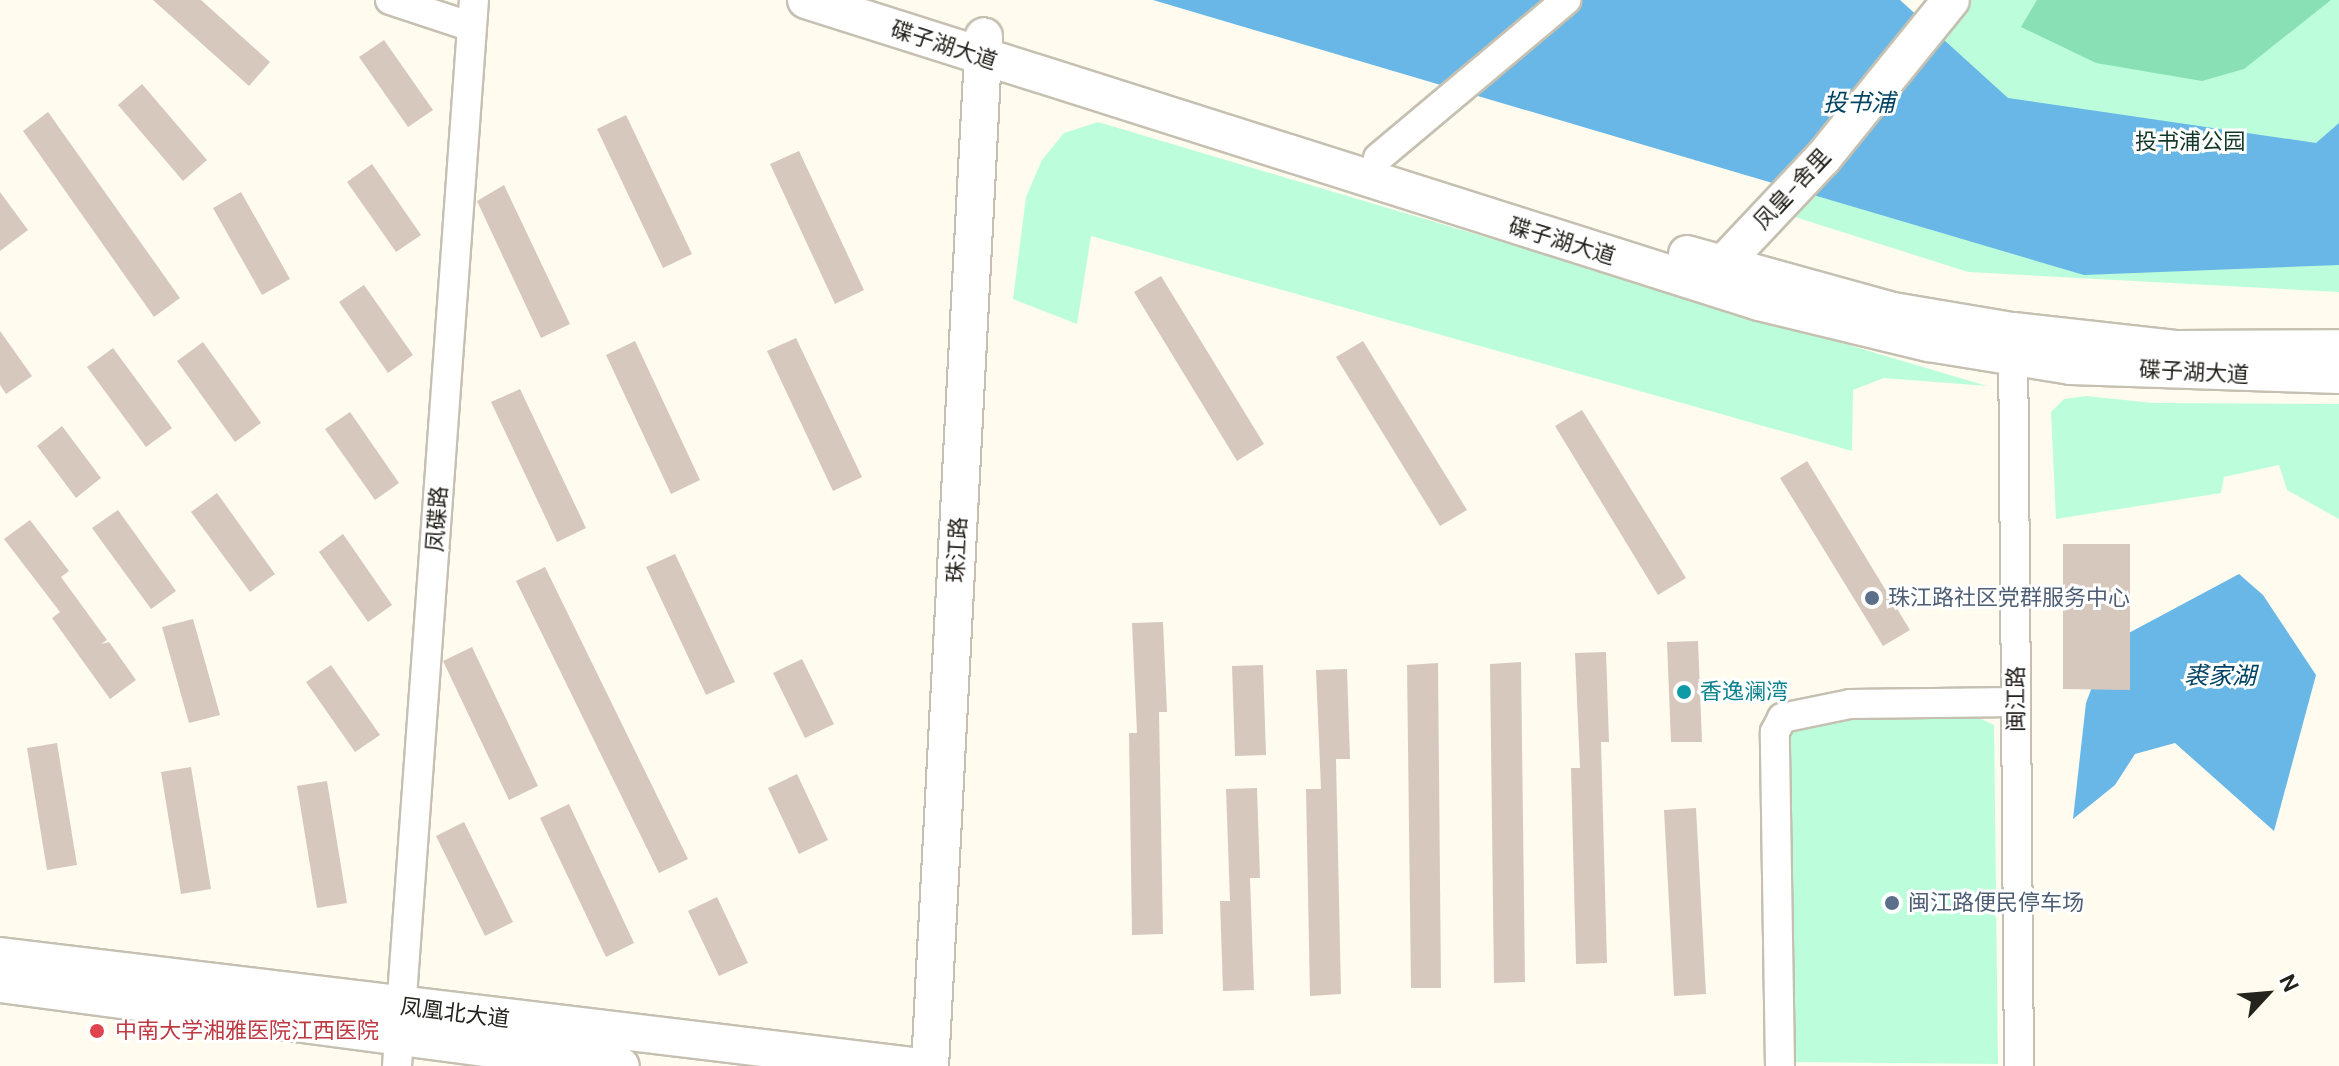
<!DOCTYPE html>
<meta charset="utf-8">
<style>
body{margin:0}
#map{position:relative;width:2339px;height:1066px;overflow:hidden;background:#fffbee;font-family:"DM Sans","Noto Sans SC",sans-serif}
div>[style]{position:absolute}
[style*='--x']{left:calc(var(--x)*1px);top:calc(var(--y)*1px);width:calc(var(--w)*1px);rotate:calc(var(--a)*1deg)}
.green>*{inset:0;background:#bcfedb}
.forest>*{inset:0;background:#8ae0b5}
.water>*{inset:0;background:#68b7e7}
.building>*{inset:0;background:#d7c8be}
.roads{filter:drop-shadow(2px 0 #c5c0b1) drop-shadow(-2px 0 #c5c0b1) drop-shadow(0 2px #c5c0b1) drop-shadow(0 -2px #c5c0b1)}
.minor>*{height:28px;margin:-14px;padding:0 14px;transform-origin:14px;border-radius:14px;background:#fff}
.major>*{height:36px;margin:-18px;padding:0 18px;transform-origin:18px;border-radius:18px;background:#fff}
.dots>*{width:22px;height:22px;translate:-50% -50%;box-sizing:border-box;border:4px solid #fff;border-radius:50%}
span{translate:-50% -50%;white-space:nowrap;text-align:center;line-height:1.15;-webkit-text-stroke:6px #fff;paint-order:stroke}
.street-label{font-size:22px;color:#25231d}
.park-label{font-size:22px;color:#123827}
.service-label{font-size:22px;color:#4e5e75}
.left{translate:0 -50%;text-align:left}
.culture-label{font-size:22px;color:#0d838f}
.health-label{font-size:22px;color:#be3a42}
.water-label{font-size:24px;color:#004363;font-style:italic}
.north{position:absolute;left:2227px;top:954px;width:80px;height:80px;-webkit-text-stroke:6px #fff;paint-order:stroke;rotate:64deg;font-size:22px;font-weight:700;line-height:32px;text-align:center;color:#25231d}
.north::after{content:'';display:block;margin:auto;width:28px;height:36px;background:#25231d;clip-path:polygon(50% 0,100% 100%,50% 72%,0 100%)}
</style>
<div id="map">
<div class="green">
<i style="clip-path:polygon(1966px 0,2339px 0,2339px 292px,1968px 272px,1795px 217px)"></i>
<i style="clip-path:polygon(1098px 122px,1987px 386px,1884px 378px,1853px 390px,1852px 451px,1091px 236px,1077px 324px,1013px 299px,1026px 197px,1042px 160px,1064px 133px)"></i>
<i style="clip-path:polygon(2086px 396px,2153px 403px,2339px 404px,2339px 519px,2287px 490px,2279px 465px,2224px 477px,2221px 493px,2056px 519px,2051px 412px,2064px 399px)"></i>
<i style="clip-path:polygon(1973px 715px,1994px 725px,1998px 1064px,1790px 1062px,1786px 743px,1790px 731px,1814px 721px)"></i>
</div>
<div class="forest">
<i style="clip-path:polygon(2037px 0,2331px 0,2244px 69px,2202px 81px,2096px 63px,2021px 27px)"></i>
</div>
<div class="water">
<i style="clip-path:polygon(1153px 0,1900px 0,2008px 98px,2316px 143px,2339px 123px,2339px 265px,2084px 275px)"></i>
<i style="clip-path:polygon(2239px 574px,2263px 595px,2316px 675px,2274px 831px,2175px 743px,2135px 754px,2115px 785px,2073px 819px,2086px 703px,2101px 663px,2125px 635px)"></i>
</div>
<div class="building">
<i style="clip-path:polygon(153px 0,201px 0,270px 62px,249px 86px)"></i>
<i style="clip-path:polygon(384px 40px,433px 110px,408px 127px,359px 57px)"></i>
<i style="clip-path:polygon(142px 84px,207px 160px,183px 181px,118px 105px)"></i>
<i style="clip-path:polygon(48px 112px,180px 298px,154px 317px,23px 131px)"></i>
<i style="clip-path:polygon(626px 115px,692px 254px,663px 268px,597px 129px)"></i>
<i style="clip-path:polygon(799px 151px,864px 290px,835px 304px,770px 164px)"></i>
<i style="clip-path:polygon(372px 164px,421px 235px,396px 252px,347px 182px)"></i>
<i style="clip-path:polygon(504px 185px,570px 324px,541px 338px,477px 201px)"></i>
<i style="clip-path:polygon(0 192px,28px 230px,0 251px)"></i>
<i style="clip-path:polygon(241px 192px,290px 279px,262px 295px,213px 208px)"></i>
<i style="clip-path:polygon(1161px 276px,1264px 444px,1237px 461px,1134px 292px)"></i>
<i style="clip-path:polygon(364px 285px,413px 355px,388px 373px,339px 302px)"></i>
<i style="clip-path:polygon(0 331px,32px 376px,6px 394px,0 385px)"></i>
<i style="clip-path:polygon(796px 338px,862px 477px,833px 491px,767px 351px)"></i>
<i style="clip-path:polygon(635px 341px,700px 480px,671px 494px,606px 355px)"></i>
<i style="clip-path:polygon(1363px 341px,1467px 510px,1440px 526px,1336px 357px)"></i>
<i style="clip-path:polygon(203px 342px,261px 423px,235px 442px,177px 361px)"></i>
<i style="clip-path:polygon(113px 348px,172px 428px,146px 447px,87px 367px)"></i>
<i style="clip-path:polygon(520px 389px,586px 528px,557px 542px,491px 402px)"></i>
<i style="clip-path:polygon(1582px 410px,1686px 578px,1658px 595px,1555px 426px)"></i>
<i style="clip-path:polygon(350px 412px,399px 483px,375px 500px,325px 429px)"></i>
<i style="clip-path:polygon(62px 426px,101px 478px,76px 498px,37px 446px)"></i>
<i style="clip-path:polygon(1807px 461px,1910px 630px,1883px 646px,1780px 478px)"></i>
<i style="clip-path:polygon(217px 493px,275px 574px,250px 592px,191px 512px)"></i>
<i style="clip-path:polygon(118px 510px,176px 591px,151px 609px,92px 528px)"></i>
<i style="clip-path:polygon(30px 520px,69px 571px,61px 577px,107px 640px,101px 644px,109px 642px,136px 680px,110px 699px,52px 618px,60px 612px,4px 539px)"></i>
<i style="clip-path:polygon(343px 534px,392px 605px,368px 622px,319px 552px)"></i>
<i style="clip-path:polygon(2063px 544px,2130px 544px,2130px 690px,2063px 689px)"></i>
<i style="clip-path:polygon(675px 554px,735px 682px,706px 695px,646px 567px)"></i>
<i style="clip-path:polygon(545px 567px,688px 859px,659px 873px,516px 581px)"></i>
<i style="clip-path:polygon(193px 619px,220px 715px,189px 723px,162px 627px)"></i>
<i style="clip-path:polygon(1163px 622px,1167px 712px,1159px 712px,1163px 934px,1132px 935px,1129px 733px,1137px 733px,1132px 623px)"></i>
<i style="clip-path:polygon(1698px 641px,1702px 742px,1671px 742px,1667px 642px)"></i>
<i style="clip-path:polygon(472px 647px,538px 786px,509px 800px,443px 661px)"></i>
<i style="clip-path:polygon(1606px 652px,1609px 742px,1601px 742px,1607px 963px,1576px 964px,1571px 768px,1580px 768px,1575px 653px)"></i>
<i style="clip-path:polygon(802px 659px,834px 724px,805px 738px,773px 673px)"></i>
<i style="clip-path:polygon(1521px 662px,1525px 982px,1494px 983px,1490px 664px)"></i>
<i style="clip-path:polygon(1438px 663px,1441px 988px,1411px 988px,1407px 665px)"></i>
<i style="clip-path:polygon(331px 665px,380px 735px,355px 752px,306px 682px)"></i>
<i style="clip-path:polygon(1263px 665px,1266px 755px,1235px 756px,1232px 666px)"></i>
<i style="clip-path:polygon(1347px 669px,1350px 759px,1336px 759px,1341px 994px,1310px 996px,1306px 789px,1321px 789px,1316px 670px)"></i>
<i style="clip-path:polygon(57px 743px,77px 865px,47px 870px,27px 748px)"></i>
<i style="clip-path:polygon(191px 767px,211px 889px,181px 894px,161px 772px)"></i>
<i style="clip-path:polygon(797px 774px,828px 840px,799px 854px,768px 788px)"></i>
<i style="clip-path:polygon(327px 781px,347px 903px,317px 908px,297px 786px)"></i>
<i style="clip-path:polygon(1257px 788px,1260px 878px,1250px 878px,1254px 990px,1223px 991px,1220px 901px,1230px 901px,1226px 789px)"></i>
<i style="clip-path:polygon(569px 804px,634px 943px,606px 957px,540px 818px)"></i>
<i style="clip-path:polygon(1696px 808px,1706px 994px,1674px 996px,1664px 810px)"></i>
<i style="clip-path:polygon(464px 822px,513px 922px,485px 936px,436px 836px)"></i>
<i style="clip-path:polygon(717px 897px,748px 963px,719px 976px,688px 911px)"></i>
</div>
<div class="roads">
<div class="minor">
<i style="--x:390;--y:0;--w:86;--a:18.2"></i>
<i style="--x:1378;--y:158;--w:246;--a:-40"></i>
<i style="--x:2013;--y:336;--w:730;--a:89.53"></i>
<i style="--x:397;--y:1066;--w:1069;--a:-85.87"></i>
<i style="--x:1780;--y:1066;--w:334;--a:-90.9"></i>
<i style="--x:1775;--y:732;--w:16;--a:-63"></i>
<i style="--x:1782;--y:718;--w:69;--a:-11.6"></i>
<i style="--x:1850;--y:704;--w:166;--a:-0.7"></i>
</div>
<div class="major">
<i style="--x:806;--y:0;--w:1000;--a:17.58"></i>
<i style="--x:1759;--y:302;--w:175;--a:13.6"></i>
<i style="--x:1929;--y:343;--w:144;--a:9.2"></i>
<i style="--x:2071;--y:366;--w:268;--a:1.9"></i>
<i style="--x:1687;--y:254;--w:214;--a:15.5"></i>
<i style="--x:1893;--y:311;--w:122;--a:9.5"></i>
<i style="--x:2013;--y:331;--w:163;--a:6.3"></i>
<i style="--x:2175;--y:349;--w:164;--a:-0.3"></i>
<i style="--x:1722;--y:265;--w:147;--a:-46.7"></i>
<i style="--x:1823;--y:158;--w:203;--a:-51"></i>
<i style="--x:0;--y:956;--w:918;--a:6.88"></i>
<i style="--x:0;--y:984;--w:626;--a:7.52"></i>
<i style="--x:930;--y:1066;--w:1031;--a:-87"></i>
</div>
</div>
<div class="dots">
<i style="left:1872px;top:598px;background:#5c6f8a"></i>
<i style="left:1684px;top:692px;background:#0f9aa8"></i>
<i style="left:1892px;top:903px;background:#5c6f8a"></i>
<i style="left:97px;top:1031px;background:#e0444e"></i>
</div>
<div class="street-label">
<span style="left:944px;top:45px;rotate:18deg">碟子湖大道</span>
<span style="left:1792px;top:189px;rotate:-47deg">凤皇-舍里</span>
<span style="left:1562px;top:241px;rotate:17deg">碟子湖大道</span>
<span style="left:2194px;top:372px;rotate:3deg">碟子湖大道</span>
<span style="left:437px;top:519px;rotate:-86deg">凤碟路</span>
<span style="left:957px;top:550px;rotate:-87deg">珠江路</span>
<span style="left:2016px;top:699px;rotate:-90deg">闽江路</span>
<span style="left:455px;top:1013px;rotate:7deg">凤凰北大道</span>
</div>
<div class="park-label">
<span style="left:2190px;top:142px">投书浦公园</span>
</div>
<div class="service-label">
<span class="left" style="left:1888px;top:598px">珠江路社区党群服务中心</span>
<span class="left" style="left:1908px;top:903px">闽江路便民停车场</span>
</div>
<div class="culture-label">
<span class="left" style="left:1700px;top:692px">香逸澜湾</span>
</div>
<div class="health-label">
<span class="left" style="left:115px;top:1031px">中南大学湘雅医院江西医院</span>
</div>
<div class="water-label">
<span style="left:1859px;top:103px">投书浦</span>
<span style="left:2220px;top:676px">裘家湖</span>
</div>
<div class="north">N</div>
</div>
